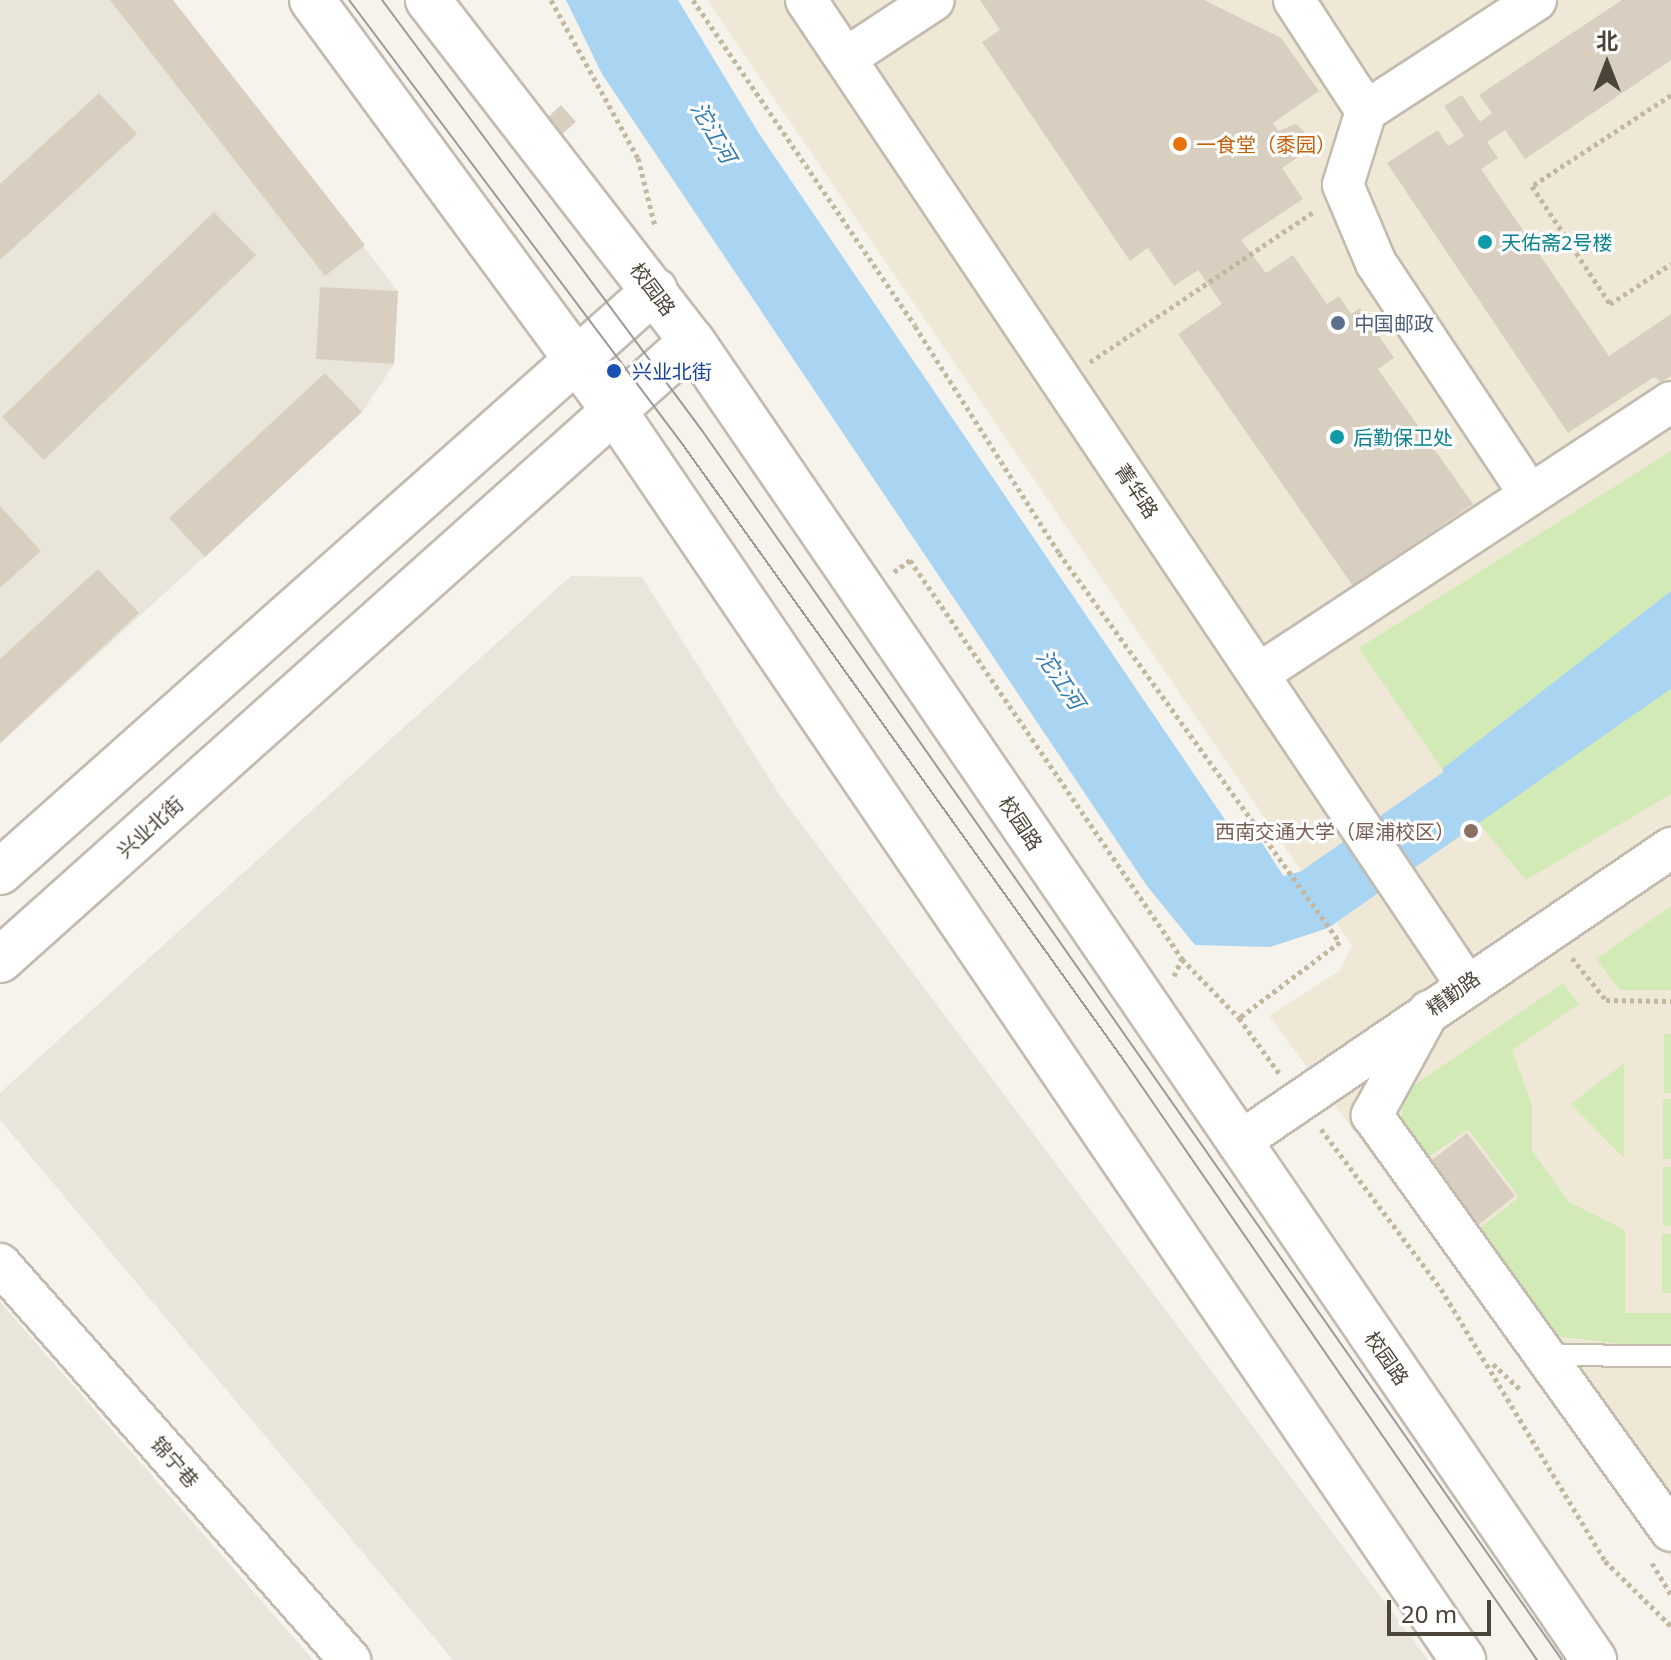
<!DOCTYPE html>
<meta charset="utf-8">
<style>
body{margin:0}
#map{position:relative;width:1671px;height:1660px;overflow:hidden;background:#f6f3ec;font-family:"Noto Sans","Noto Sans SC",sans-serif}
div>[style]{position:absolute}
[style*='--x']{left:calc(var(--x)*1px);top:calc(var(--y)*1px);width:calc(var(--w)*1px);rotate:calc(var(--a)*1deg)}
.residential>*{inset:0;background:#eae5da}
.education>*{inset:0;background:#efe8d6}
.green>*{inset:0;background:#d2eab5}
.water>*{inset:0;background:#a9d4f2}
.river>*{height:62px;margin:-31px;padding:0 31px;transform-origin:31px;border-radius:31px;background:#a9d4f2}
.building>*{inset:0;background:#d8cfc1}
.path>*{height:5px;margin-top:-2.5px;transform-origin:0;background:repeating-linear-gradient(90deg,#c4b79f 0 4px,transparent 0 8px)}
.roads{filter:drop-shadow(2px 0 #c2bbae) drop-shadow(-2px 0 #c2bbae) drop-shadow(0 2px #c2bbae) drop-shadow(0 -2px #c2bbae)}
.service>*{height:20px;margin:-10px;padding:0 10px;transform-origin:10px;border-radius:10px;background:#fff}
.minor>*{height:40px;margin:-20px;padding:0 20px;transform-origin:20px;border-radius:20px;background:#fff}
.tertiary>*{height:44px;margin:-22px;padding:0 22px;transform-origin:22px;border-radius:22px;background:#fff}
.tram>*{height:2px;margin:-1px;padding:0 1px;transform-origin:1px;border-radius:1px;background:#9a9a9a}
.dots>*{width:22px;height:22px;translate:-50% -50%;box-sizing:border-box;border:4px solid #fff;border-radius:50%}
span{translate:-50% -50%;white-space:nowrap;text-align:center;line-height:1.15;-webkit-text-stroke:6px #fff;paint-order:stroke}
.food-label{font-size:20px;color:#c56008}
.left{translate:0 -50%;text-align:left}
.culture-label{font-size:20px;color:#0d838f}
.street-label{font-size:20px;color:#4b4439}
.service-label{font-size:20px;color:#4e5e75}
.transit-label{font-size:20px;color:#164399}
.education-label{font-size:20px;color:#785e54}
.right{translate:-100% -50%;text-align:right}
.water-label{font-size:22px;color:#2e7ab2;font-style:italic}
.north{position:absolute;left:1567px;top:24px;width:80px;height:80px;-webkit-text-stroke:6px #fff;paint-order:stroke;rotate:0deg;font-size:22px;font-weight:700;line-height:32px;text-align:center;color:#4b4439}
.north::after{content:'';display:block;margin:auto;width:28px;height:36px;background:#4b4439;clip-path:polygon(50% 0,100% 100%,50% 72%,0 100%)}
.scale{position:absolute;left:1387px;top:1600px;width:104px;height:36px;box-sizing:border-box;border:4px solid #4b4439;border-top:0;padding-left:10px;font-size:24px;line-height:28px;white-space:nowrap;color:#4b4439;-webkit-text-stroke:6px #fff;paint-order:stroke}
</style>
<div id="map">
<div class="residential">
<i style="clip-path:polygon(0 0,172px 0,398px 291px,394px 364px,362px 412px,0 744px)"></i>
<i style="clip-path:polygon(571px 576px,642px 577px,779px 794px,1428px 1660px,453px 1660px,0 1120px,0 1093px)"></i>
<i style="clip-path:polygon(0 1302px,313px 1660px,0 1660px)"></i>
</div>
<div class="education">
<i style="clip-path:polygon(707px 0,1671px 0,1671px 1559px,1269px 1016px,1339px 971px,1352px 946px)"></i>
</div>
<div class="green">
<i style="clip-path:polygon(1671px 451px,1671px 591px,1442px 769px,1359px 648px)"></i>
<i style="clip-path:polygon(1671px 684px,1671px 794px,1526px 880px,1477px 821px)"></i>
<i style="clip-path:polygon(1671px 906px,1671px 990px,1620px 990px,1596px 959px)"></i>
<i style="clip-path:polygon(1563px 983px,1579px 1004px,1512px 1050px,1532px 1105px,1532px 1151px,1569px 1202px,1625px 1230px,1625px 1313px,1671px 1313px,1671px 1350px,1554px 1336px,1475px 1232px,1519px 1197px,1468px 1129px,1427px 1158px,1402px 1120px,1403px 1093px)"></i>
<i style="clip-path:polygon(1664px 1034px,1671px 1034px,1671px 1093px,1664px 1093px)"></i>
<i style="clip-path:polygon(1624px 1063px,1624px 1158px,1571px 1104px)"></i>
<i style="clip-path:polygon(1663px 1099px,1671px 1099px,1671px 1159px,1663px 1159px)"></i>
<i style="clip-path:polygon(1663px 1167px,1671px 1167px,1671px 1226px,1663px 1226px)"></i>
<i style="clip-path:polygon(1662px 1234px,1671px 1234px,1671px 1293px,1662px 1293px)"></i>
</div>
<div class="water">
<i style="clip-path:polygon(566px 0,678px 0,758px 132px,1232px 830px,1257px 835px,1319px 931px,1270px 947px,1195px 945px,1147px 886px,602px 74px)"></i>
<i style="clip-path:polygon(1671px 591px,1671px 684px,1477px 821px,1442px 769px)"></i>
</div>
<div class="river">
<i style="--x:1220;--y:893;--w:66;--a:13.2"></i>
<i style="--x:1284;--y:908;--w:31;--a:-15"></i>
<i style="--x:1314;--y:900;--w:435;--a:-34.9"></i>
</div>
<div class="building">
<i style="clip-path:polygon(110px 0,173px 0,365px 245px,325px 276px)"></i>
<i style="clip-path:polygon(980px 0,1204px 0,1281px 38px,1319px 91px,1273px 123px,1278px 131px,1296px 124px,1311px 138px,1307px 151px,1282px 168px,1303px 199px,1241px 240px,1266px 273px,1293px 255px,1327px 304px,1339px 296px,1351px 314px,1360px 308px,1394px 358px,1378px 369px,1473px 504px,1353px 586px,1178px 334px,1222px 304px,1198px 270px,1174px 286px,1148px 248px,1130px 261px,982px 42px,1000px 30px)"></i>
<i style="clip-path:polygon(1622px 0,1671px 0,1671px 60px,1525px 159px,1505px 130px,1487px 142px,1498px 158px,1481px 169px,1609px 356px,1671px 314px,1671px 376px,1661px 382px,1654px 377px,1568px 433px,1387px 163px,1438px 130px,1448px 146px,1464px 136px,1444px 106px,1462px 95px,1480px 122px,1492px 113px,1479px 95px)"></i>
<i style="clip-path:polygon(99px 93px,137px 134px,0 260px,0 184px)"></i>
<i style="clip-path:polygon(561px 105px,576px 122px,562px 134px,547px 118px)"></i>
<i style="clip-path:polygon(214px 212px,256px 255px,44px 460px,2px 417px)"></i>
<i style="clip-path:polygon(320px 287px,398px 291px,394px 364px,316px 359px)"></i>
<i style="clip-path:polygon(325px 373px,362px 412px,205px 557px,169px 518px)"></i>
<i style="clip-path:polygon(0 506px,41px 551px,0 588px)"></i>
<i style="clip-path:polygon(98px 569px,139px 613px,0 743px,0 659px)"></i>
<i style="clip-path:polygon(1467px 1133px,1515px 1196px,1473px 1229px,1424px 1166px)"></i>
</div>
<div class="path">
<i style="--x:551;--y:0;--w:180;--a:61.2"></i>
<i style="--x:638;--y:158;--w:70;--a:76"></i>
<i style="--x:693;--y:0;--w:394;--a:55.7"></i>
<i style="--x:915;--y:326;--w:269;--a:57.6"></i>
<i style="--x:1059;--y:553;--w:480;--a:54.2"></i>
<i style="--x:1340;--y:942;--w:126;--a:143"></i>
<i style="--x:1239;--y:1018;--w:68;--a:54"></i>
<i style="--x:1671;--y:95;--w:166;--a:146.8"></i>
<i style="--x:1532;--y:186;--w:141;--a:56.5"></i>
<i style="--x:1610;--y:304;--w:73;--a:-33.3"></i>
<i style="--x:1090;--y:362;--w:271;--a:-33.9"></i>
<i style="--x:894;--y:572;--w:20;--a:-37"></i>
<i style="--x:910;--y:560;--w:483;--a:55.7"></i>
<i style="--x:1182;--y:959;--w:82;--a:46"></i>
<i style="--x:1572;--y:958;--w:54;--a:51"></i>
<i style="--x:1606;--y:1000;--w:65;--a:0.9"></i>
<i style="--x:1174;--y:976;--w:19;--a:-65"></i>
<i style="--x:1321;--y:1129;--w:200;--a:53.1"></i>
<i style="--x:1441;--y:1289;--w:318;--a:58.9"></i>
<i style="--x:1605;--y:1561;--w:93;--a:44.6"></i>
<i style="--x:1493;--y:1364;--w:38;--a:43"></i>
<i style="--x:1652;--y:1563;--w:37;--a:59"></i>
</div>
<div class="roads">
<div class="service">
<i style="--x:1545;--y:1355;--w:126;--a:0.5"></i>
</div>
<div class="minor">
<i style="--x:806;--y:0;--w:1183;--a:56.16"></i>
<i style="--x:1294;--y:0;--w:132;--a:57"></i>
<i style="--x:1366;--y:111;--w:77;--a:107.3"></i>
<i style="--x:1343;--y:185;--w:85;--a:67.1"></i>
<i style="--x:1376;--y:263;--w:278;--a:56.4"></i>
<i style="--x:846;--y:58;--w:105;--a:-33.4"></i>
<i style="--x:1366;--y:111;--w:203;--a:-33.1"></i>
<i style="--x:1260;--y:673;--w:492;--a:-33.4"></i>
<i style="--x:1429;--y:1011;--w:119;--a:118.7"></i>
<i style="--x:1372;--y:1115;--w:512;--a:54.29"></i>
<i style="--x:1238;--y:1143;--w:524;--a:-34.27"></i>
<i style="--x:0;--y:1264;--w:529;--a:48.53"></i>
</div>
<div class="tertiary">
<i style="--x:312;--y:0;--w:511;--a:53.67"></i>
<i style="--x:615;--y:412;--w:1509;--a:55.8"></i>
<i style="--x:428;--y:0;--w:431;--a:52.3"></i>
<i style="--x:692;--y:341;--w:1598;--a:55.63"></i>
<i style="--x:0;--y:872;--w:876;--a:-41.62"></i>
<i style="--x:0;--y:960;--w:928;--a:-41.81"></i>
</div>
</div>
<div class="tram">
<i style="--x:349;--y:0;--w:556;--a:53.11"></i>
<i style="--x:683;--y:445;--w:759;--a:54.38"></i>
<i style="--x:1125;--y:1062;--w:726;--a:55.43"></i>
<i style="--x:382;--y:0;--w:535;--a:53.37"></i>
<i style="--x:701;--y:429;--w:1502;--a:55.03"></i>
</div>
<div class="dots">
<i style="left:1180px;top:144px;background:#e8710a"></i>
<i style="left:1485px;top:242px;background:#0f9aa8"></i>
<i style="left:1338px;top:323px;background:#5c6f8a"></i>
<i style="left:614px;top:371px;background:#1a4fb4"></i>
<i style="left:1337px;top:437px;background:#0f9aa8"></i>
<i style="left:1471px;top:831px;background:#8d6e63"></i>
</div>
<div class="food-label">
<span class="left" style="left:1196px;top:144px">一食堂（黍园）</span>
</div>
<div class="culture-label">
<span class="left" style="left:1501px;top:242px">天佑斋2号楼</span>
<span class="left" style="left:1353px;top:437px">后勤保卫处</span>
</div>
<div class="street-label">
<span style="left:653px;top:289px;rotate:53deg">校园路</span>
<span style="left:1137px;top:491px;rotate:56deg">菁华路</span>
<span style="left:1021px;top:823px;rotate:56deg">校园路</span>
<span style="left:150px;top:827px;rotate:-42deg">兴业北街</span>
<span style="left:1453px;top:993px;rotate:-36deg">精勤路</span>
<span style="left:1387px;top:1358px;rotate:55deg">校园路</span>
<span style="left:175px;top:1462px;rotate:49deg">锦宁巷</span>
</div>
<div class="service-label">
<span class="left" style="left:1354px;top:323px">中国邮政</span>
</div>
<div class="transit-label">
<span class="left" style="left:632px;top:371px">兴业北街</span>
</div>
<div class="education-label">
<span class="right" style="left:1455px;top:831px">西南交通大学（犀浦校区）</span>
</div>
<div class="water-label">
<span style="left:714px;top:132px;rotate:60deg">沱江河</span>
<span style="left:1061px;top:679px;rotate:56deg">沱江河</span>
</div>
<div class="north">北</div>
<div class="scale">20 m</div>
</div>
